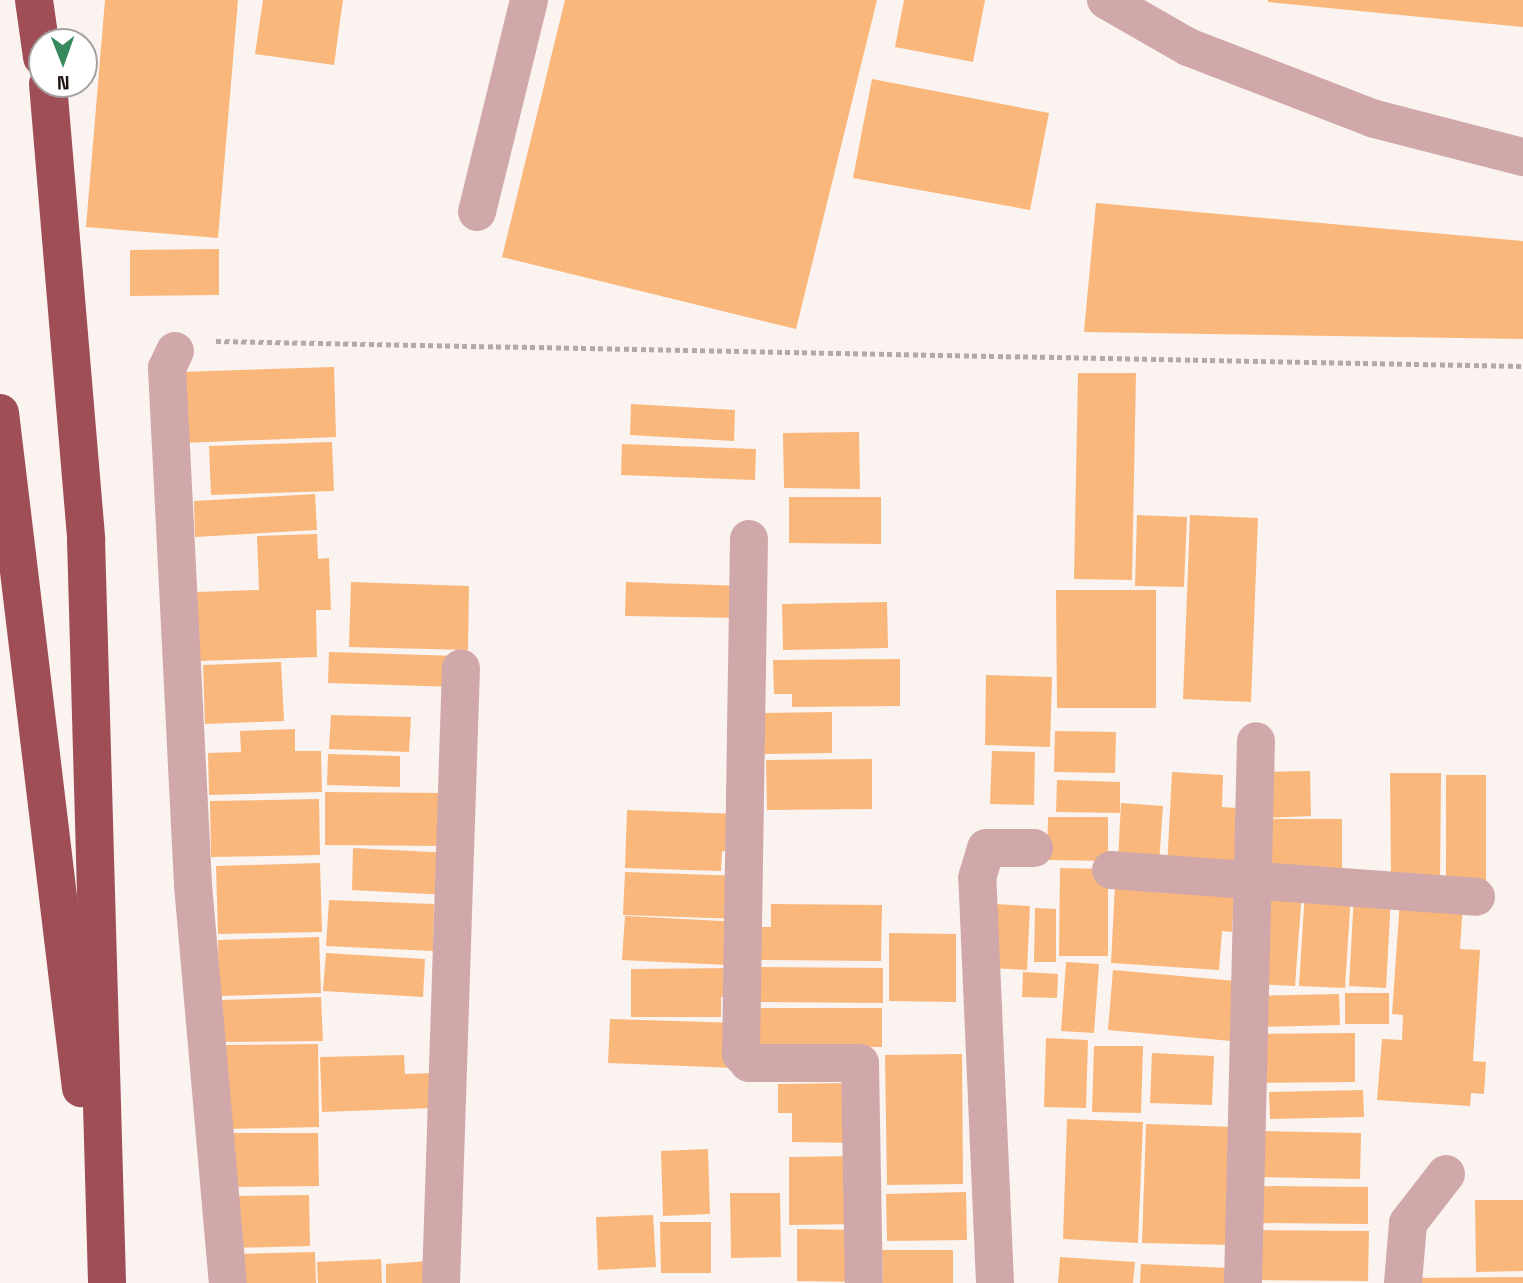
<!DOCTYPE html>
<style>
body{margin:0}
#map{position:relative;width:1523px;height:1283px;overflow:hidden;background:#faf3f0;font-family:"Space Grotesk",sans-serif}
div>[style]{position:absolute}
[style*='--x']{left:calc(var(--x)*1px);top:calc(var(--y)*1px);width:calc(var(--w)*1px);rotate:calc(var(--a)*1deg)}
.building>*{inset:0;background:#fab77b}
.path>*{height:4.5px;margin-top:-2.25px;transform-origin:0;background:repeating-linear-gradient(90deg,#b3aaa7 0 5px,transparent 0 8.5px)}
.minor>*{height:38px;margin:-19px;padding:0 19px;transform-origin:19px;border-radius:19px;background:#d1a8aa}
.highway>*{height:38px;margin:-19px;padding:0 19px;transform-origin:19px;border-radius:19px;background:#a04e56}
span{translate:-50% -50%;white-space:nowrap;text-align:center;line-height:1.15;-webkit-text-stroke:5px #fff;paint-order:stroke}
.north{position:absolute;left:28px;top:28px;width:70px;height:70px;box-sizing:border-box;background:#fff;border:2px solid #a5a19f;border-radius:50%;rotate:179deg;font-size:19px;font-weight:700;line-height:28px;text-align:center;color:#1f130f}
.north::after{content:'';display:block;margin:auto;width:24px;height:32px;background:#36895b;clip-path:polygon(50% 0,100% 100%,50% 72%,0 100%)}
</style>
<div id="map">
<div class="building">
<i style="clip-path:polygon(105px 0,238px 0,218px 238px,86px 227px)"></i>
<i style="clip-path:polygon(263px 0,343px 0,334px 65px,255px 54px)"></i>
<i style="clip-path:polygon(565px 0,877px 0,796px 329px,502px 257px)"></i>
<i style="clip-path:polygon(904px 0,985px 0,973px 62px,895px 47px)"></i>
<i style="clip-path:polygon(1268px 0,1523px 0,1523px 27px,1268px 2px)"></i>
<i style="clip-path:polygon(872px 79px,1049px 113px,1030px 210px,853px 178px)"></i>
<i style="clip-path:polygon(1096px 203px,1523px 241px,1523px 339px,1084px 332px)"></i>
<i style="clip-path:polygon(219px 249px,219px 295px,130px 296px,130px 250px)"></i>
<i style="clip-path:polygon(334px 367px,336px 437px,182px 443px,179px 372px)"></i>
<i style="clip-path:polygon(1078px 373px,1136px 373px,1132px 580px,1074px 579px)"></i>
<i style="clip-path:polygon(631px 404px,735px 410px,734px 441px,630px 435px)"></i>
<i style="clip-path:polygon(859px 432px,860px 489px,784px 488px,783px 433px)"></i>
<i style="clip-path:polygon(332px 442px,334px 491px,211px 495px,209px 446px)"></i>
<i style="clip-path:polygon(622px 444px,756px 449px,755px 480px,621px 475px)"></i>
<i style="clip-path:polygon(315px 494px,317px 530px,195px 537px,194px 501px)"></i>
<i style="clip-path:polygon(789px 497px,881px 497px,881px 544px,789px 543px)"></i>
<i style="clip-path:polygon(1137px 515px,1187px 517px,1184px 587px,1135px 586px)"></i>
<i style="clip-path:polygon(1190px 515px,1258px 518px,1251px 702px,1183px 699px)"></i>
<i style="clip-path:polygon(317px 534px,318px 559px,329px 558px,331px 610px,316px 610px,317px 657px,199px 661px,197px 592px,259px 590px,257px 536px)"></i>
<i style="clip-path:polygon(351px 582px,469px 586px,468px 650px,349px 647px)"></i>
<i style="clip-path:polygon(626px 582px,743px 586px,742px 618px,625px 616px)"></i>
<i style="clip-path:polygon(1056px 590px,1156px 590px,1156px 708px,1057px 708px)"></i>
<i style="clip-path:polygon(887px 602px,888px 648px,783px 650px,782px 604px)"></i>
<i style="clip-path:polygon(329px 652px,458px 656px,457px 687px,328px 683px)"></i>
<i style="clip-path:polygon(900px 659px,900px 706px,792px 707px,792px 694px,774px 694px,773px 660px)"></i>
<i style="clip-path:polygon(281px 662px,284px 721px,205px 724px,203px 665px)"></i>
<i style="clip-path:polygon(986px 675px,1052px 677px,1050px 747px,985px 745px)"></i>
<i style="clip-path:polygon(832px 712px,832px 753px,761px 754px,761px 713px)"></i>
<i style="clip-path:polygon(331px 715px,411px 717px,409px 752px,329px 749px)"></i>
<i style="clip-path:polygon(295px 729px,295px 751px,321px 751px,322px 792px,209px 795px,208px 753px,241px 752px,240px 731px)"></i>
<i style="clip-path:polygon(1055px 731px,1116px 732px,1115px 773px,1054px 772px)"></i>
<i style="clip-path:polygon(992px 751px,1035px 752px,1034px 805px,990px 804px)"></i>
<i style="clip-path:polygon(328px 754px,400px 756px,400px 787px,327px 785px)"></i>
<i style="clip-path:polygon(872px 759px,872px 809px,767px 810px,766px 760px)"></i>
<i style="clip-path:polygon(1310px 771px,1311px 816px,1261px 818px,1259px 772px)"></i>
<i style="clip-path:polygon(1172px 772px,1223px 775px,1222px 807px,1237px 808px,1234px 872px,1167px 868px)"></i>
<i style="clip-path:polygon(1390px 773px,1441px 773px,1440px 883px,1391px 883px)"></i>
<i style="clip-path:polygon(1446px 775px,1486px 775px,1486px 886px,1446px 886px)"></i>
<i style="clip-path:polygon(1057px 780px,1120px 782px,1120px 813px,1056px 812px)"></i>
<i style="clip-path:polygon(325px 792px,444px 793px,444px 846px,325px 845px)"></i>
<i style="clip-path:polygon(319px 799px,320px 855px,211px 857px,210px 801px)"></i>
<i style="clip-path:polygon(1121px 803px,1163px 806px,1159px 864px,1118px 861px)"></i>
<i style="clip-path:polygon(627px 810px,739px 814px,737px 852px,722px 851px,721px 871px,625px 868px)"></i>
<i style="clip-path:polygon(1048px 817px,1108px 817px,1108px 861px,1047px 860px)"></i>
<i style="clip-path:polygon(1270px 819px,1342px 819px,1342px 874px,1271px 875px)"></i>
<i style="clip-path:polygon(353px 848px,451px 853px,449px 895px,352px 890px)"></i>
<i style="clip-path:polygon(320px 863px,322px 932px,218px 934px,216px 866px)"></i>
<i style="clip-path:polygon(1060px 868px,1108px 869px,1108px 956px,1059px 956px)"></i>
<i style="clip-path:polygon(625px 872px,742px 876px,741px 919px,623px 915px)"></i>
<i style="clip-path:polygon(1115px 885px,1234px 892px,1232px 932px,1222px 931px,1219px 970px,1111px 963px)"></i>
<i style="clip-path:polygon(1264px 888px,1302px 891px,1295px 986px,1258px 984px)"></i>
<i style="clip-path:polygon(1305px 891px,1351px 894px,1345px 988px,1299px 986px)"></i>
<i style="clip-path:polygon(1354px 894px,1391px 897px,1386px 988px,1349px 986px)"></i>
<i style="clip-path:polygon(329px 900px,434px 904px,433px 951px,326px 946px)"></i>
<i style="clip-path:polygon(1400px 900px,1463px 904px,1460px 949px,1480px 950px,1473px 1061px,1486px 1062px,1484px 1094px,1471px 1093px,1470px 1106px,1377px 1100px,1382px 1039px,1402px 1040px,1403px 1015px,1392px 1014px)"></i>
<i style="clip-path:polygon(771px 904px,882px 905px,881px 961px,752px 960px,752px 927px,771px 927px)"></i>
<i style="clip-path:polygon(994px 904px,1030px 906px,1027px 970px,992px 968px)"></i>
<i style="clip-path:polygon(1035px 908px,1056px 909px,1056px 962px,1034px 962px)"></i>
<i style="clip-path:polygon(625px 916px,741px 922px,727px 965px,622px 960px)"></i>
<i style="clip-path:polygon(889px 933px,956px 934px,956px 1002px,889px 1001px)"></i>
<i style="clip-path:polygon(319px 937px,321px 993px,219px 996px,218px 940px)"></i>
<i style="clip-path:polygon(326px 953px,425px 959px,423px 997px,323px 991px)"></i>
<i style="clip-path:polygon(1066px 962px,1099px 964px,1094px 1033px,1061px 1031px)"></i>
<i style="clip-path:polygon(752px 967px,883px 968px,883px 1003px,751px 1002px)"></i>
<i style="clip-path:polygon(738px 968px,738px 997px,721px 997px,721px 1017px,631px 1017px,631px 969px)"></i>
<i style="clip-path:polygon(1113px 970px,1236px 981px,1231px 1041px,1108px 1030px)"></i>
<i style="clip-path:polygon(1023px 972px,1058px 974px,1057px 998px,1022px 997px)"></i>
<i style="clip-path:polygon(1345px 993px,1389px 993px,1389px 1024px,1345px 1024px)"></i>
<i style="clip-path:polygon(1339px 994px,1340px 1025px,1254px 1027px,1253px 996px)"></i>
<i style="clip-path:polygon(321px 997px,323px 1041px,223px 1042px,222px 1000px)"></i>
<i style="clip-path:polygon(751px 1008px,882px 1008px,882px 1047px,751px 1046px)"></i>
<i style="clip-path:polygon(610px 1019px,738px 1023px,736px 1068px,608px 1063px)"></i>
<i style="clip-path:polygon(1355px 1033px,1355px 1082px,1256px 1083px,1255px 1034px)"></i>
<i style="clip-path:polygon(1046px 1038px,1088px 1040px,1086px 1108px,1044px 1107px)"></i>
<i style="clip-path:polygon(318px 1044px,319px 1127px,227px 1129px,226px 1045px)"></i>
<i style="clip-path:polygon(1094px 1046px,1143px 1046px,1141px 1113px,1092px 1112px)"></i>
<i style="clip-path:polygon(1152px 1053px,1214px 1056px,1212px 1105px,1150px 1103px)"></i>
<i style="clip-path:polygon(962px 1054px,963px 1184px,887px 1185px,885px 1055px)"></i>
<i style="clip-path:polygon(404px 1055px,405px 1074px,433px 1073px,433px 1108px,322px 1112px,320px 1057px)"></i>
<i style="clip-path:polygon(853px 1083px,859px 1143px,792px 1142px,792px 1113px,778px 1113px,778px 1084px)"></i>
<i style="clip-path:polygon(1363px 1090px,1364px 1117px,1270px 1119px,1269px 1092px)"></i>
<i style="clip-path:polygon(1067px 1119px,1143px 1122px,1138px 1243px,1063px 1239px)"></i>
<i style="clip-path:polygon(1146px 1124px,1235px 1127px,1231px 1245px,1142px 1243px)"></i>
<i style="clip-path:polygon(1258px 1131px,1361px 1133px,1360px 1179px,1258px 1177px)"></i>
<i style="clip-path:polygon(226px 1133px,318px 1133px,319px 1186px,227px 1187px)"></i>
<i style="clip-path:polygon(708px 1149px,710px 1214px,663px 1216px,661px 1151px)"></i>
<i style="clip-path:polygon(860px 1156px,862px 1224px,789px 1225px,789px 1157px)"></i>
<i style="clip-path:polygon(1257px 1186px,1368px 1187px,1368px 1224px,1257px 1223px)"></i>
<i style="clip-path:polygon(966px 1192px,967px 1240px,887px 1241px,886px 1194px)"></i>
<i style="clip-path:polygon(730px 1193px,780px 1193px,781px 1257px,731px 1258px)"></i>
<i style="clip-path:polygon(309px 1195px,310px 1246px,231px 1248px,231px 1196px)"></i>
<i style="clip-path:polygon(1475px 1200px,1523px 1200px,1523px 1271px,1476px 1272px)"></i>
<i style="clip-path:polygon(653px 1215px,656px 1267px,598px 1270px,596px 1217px)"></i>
<i style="clip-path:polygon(660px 1222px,711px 1222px,711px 1273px,661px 1273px)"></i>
<i style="clip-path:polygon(797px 1229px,861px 1230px,860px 1282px,797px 1281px)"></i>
<i style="clip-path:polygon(1255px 1230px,1369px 1231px,1368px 1281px,1255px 1280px)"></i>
<i style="clip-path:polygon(882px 1250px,953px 1250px,953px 1283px,883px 1283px)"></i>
<i style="clip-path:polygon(315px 1252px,316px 1283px,238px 1283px,237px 1254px)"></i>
<i style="clip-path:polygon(1060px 1257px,1135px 1262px,1133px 1283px,1058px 1283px)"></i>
<i style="clip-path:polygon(381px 1259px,382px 1283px,318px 1283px,317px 1262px)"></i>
<i style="clip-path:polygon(430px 1261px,430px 1283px,386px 1283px,386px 1264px)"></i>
<i style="clip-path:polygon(1141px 1264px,1230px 1268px,1229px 1283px,1140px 1283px)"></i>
<i style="clip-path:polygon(1523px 1277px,1523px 1283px,1411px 1283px,1411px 1278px)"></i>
</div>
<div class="path">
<i style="--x:216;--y:341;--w:1307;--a:1.1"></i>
</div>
<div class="minor">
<i style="--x:1106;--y:0;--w:95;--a:29.8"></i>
<i style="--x:1188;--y:47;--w:200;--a:21.1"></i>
<i style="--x:1375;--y:119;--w:153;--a:14.4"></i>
<i style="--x:477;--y:212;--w:218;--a:-76.2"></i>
<i style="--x:175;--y:351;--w:19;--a:115"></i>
<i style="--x:167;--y:368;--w:518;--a:87.12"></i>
<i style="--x:193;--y:885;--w:400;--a:85"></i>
<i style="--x:749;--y:539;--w:515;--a:90.89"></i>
<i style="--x:741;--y:1054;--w:12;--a:48"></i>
<i style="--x:749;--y:1063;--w:111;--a:0"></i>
<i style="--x:860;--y:1063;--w:220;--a:89"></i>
<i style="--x:1111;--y:870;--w:366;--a:4.2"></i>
<i style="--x:441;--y:1283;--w:615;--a:-88.14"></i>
<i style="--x:995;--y:1283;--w:405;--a:-92.5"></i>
<i style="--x:977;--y:878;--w:31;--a:-73"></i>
<i style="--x:986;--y:848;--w:48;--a:0"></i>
<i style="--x:1243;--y:1283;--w:542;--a:-88.63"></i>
<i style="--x:1403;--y:1283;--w:60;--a:-85.2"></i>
<i style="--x:1408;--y:1223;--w:62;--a:-52.2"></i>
</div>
<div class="highway">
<i style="--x:34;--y:0;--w:58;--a:82"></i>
<i style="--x:48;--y:84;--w:457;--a:85.2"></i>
<i style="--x:86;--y:539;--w:744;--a:88.38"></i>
<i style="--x:0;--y:413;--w:680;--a:83.16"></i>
</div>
<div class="north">N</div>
</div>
